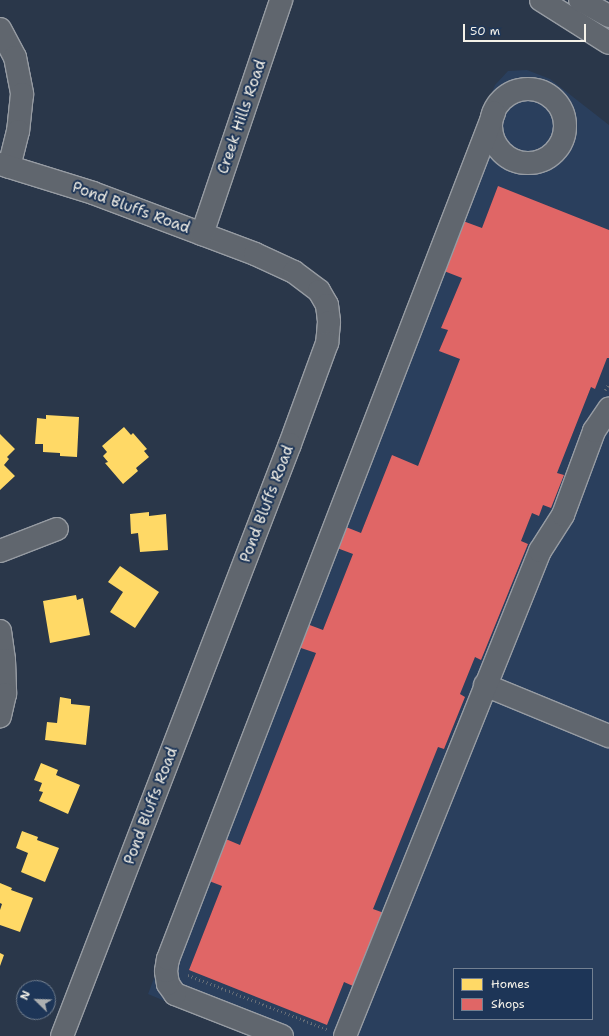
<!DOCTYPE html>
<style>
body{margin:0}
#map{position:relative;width:609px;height:1036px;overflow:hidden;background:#2a374a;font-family:"Shantell Sans",sans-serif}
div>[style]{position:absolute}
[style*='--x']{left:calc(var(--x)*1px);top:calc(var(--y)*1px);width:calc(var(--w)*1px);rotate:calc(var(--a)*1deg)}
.built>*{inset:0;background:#2a3f5d}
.homes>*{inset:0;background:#ffd966}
.shops>*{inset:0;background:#e06666}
.path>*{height:2.5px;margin-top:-1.25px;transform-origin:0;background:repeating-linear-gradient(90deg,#666d76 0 1px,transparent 0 4px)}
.roads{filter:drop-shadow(1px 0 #979ca3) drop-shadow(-1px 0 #979ca3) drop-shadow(0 1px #979ca3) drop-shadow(0 -1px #979ca3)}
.minor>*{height:22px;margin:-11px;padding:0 11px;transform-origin:11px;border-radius:11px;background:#60666e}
.minor>.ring{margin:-11px;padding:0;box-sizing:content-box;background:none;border:22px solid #60666e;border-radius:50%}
.highway>*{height:22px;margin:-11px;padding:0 11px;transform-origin:11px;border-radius:11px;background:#60666e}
span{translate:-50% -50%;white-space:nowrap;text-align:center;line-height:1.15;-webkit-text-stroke:4px #1d3557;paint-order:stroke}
.street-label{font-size:15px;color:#f4f1e8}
.legend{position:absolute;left:453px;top:968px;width:140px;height:52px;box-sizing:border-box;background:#1d3557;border:1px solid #738091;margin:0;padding:5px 7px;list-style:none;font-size:12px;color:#f4f1e8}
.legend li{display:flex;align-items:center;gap:8px;height:20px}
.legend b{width:20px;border:1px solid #738091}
.north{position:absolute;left:16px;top:980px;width:40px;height:40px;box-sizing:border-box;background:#1d3557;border:1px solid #738091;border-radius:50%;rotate:293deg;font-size:11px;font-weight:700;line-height:16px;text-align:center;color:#f4f1e8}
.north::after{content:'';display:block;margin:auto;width:14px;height:18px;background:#adb0b1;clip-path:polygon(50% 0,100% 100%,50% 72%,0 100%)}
.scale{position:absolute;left:463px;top:24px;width:123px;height:18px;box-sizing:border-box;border:2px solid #f4f1e8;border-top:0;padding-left:5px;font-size:12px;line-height:14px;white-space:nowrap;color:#f4f1e8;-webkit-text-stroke:3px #1d3557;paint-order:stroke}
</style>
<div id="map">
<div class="built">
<i style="clip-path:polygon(evenodd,527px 70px,550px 79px,609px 125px,609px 1036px,249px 1036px,148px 994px,495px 85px,508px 71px,527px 70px,454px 969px,592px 969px,592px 1019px,454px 1019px,454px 969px)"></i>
</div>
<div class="homes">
<i style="clip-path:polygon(46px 415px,79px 417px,77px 457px,60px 456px,60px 453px,43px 452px,43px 444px,35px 444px,37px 418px,46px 419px)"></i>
<i style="clip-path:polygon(124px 427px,131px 435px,133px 433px,147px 449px,144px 451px,149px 457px,136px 468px,138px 471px,123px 484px,105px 463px,108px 462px,103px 456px,107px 452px,102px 446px)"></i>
<i style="clip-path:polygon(0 434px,15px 449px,7px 457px,9px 459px,4px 465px,15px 476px,0 490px)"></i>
<i style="clip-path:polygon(149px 512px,149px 516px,166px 514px,168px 550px,140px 552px,138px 533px,131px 534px,130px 514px)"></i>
<i style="clip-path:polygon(120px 566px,159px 592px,135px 628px,110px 612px,123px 592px,108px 582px)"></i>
<i style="clip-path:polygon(76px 595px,77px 600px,83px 598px,90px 635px,50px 643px,43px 601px)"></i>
<i style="clip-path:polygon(60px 697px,71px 699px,71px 704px,90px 706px,86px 745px,45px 740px,47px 722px,57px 723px)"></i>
<i style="clip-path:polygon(41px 763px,58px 770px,56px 775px,80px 785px,68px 814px,39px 801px,43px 792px,39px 791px,42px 783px,34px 780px)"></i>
<i style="clip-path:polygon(22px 831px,38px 837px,37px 840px,59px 848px,45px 882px,21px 872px,28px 853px,16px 848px)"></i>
<i style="clip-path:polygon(0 883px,12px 888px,11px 890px,33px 898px,20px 932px,0 925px,0 910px,2px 904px,0 903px)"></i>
<i style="clip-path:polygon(0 953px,4px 955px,0 966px)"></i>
</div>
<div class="shops">
<i style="clip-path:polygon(498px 186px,609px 230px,609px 358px,607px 358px,595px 389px,591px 387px,557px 473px,564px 475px,551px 508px,543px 505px,539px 516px,532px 513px,521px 541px,528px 544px,481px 660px,475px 657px,460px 694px,465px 697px,444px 749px,438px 747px,373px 909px,384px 913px,353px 986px,344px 982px,327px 1025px,189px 970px,222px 886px,204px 879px,221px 837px,240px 845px,316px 653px,298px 647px,307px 624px,323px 630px,353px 554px,337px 548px,346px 527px,361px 533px,392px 455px,418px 466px,460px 359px,439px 351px,448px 330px,441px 328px,462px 278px,444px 271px,463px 221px,482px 228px)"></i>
</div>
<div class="path">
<i style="--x:605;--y:390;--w:8;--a:-60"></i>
<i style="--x:188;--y:975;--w:151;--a:21.3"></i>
</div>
<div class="roads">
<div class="minor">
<i style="--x:0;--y:29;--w:32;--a:62"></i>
<i style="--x:15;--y:57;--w:38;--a:79"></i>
<i style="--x:22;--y:94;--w:37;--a:96"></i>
<i style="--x:18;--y:131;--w:37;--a:104"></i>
<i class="ring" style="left:491px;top:89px;width:52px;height:52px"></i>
<i style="--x:0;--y:164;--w:97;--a:17.3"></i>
<i style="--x:93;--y:193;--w:173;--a:20.6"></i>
<i style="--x:255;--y:254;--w:43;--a:24.8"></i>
<i style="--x:294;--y:272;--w:31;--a:37"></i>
<i style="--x:319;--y:291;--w:16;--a:60"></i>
<i style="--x:327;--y:305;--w:17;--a:83"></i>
<i style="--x:329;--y:322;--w:21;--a:95"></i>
<i style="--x:327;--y:343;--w:108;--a:110.1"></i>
<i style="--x:290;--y:444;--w:634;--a:111.06"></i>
<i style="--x:202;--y:234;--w:247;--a:-71.3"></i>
<i style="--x:0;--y:551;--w:61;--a:-21.1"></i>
<i style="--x:0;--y:631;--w:29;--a:82"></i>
<i style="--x:4;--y:660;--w:34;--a:88"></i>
<i style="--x:5;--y:694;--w:23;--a:103"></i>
<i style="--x:485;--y:685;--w:134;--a:22.4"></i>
<i style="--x:282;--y:1036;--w:115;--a:-158.6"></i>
<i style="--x:175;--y:994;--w:12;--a:-125"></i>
<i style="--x:168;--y:984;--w:13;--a:-99"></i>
<i style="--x:166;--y:971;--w:12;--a:-81"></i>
<i style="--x:168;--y:959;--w:907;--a:-68.93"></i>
<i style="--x:345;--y:1036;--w:523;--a:-68.1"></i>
<i style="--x:540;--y:551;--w:43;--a:-57.4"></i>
<i style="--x:563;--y:515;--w:90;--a:-69.7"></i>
<i style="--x:594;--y:431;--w:27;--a:-56"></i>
</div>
<div class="highway">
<i style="--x:541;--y:0;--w:80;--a:32.3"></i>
<i style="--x:580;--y:0;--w:33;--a:29"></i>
</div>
</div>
<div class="street-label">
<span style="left:242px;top:117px;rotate:-71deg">Creek Hills Road</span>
<span style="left:131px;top:208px;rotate:20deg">Pond Bluffs Road</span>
<span style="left:267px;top:504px;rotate:-69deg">Pond Bluffs Road</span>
<span style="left:151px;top:806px;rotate:-69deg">Pond Bluffs Road</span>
</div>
<ul class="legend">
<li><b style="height:11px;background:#ffd966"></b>Homes</li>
<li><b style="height:11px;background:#e06666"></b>Shops</li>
</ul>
<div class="north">N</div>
<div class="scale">50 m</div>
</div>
